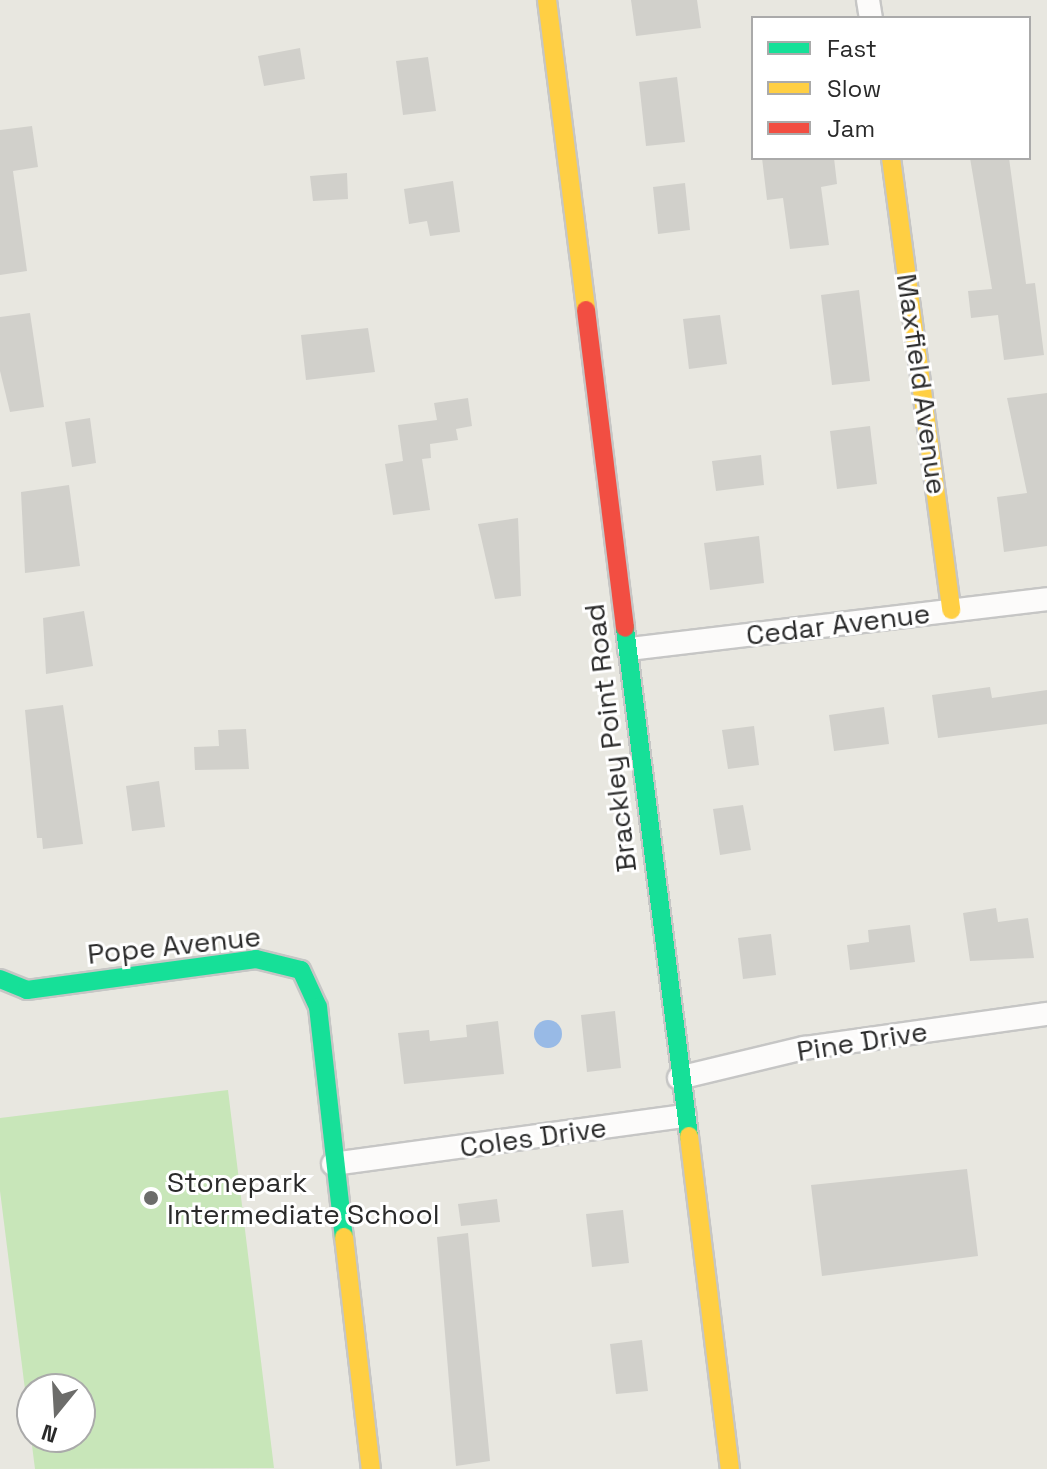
<!DOCTYPE html>
<style>
body{margin:0}
#map{position:relative;width:1047px;height:1469px;overflow:hidden;background:#e8e7e0;font-family:"Space Grotesk",sans-serif}
div>[style]{position:absolute}
[style*='--x']{left:calc(var(--x)*1px);top:calc(var(--y)*1px);width:calc(var(--w)*1px);rotate:calc(var(--a)*1deg)}
.pitch>*{inset:0;background:#c8e6b9}
.water>*{inset:0;background:#98bae6}
.round{border-radius:50%}
.building>*{inset:0;background:#d1d0cb}
.roads{filter:drop-shadow(2px 0 #c6c6c5) drop-shadow(-2px 0 #c6c6c5) drop-shadow(0 2px #c6c6c5) drop-shadow(0 -2px #c6c6c5)}
.street>*{height:22px;margin:-11px;padding:0 11px;transform-origin:11px;border-radius:11px;background:#fcfbfa}
.fast>*{height:18px;margin:-9px;padding:0 9px;transform-origin:9px;border-radius:9px;background:#16e098}
.slow>*{height:18px;margin:-9px;padding:0 9px;transform-origin:9px;border-radius:9px;background:#ffcf43}
.jam>*{height:18px;margin:-9px;padding:0 9px;transform-origin:9px;border-radius:9px;background:#f24e42}
.dots>*{width:22px;height:22px;translate:-50% -50%;box-sizing:border-box;border:4px solid #fff;border-radius:50%}
span{translate:-50% -50%;white-space:nowrap;text-align:center;line-height:1.15;-webkit-text-stroke:6px #fff;paint-order:stroke}
.street-label{font-size:28px;color:#2a2a2a}
.poi-label{font-size:28px;color:#2a2a2a}
.left{translate:0 -50%;text-align:left}
.legend{position:absolute;left:751px;top:16px;width:280px;height:144px;box-sizing:border-box;background:#fff;border:2px solid #aaa;margin:0;padding:10px 14px;list-style:none;font-size:24px;color:#2a2a2a}
.legend li{display:flex;align-items:center;gap:16px;height:40px}
.legend b{width:40px;border:2px solid #aaa}
.north{position:absolute;left:16px;top:1373px;width:80px;height:80px;box-sizing:border-box;background:#fff;border:2px solid #aaa;border-radius:50%;rotate:198deg;font-size:22px;font-weight:700;line-height:32px;text-align:center;color:#2a2a2a}
.north::after{content:'';display:block;margin:auto;width:28px;height:36px;background:#6c6c6a;clip-path:polygon(50% 0,100% 100%,50% 72%,0 100%)}
</style>
<div id="map">
<div class="pitch">
<i style="clip-path:polygon(evenodd,228px 1090px,274px 1468px,35px 1469px,0 1191px,0 1118px,228px 1090px,32px 1389px,80px 1389px,80px 1437px,32px 1437px,32px 1389px)"></i>
</div>
<div class="water">
<i class="round" style="left:534px;top:1020px;width:28px;height:28px"></i>
</div>
<div class="building">
<i style="clip-path:polygon(631px 0,697px 0,701px 28px,636px 36px)"></i>
<i style="clip-path:polygon(300px 48px,305px 79px,264px 86px,258px 56px)"></i>
<i style="clip-path:polygon(428px 57px,436px 111px,403px 115px,396px 61px)"></i>
<i style="clip-path:polygon(677px 77px,685px 142px,646px 146px,639px 82px)"></i>
<i style="clip-path:polygon(32px 126px,38px 167px,13px 171px,27px 271px,0 275px,0 130px)"></i>
<i style="clip-path:polygon(762px 158px,834px 158px,837px 184px,821px 187px,829px 245px,790px 249px,783px 198px,767px 200px)"></i>
<i style="clip-path:polygon(970px 158px,1009px 158px,1026px 284px,1035px 283px,1044px 355px,1004px 360px,998px 315px,971px 318px,968px 291px,992px 289px)"></i>
<i style="clip-path:polygon(347px 173px,348px 199px,313px 201px,310px 176px)"></i>
<i style="clip-path:polygon(453px 181px,460px 232px,430px 236px,427px 221px,409px 224px,404px 189px)"></i>
<i style="clip-path:polygon(685px 183px,690px 230px,658px 234px,653px 187px)"></i>
<i style="clip-path:polygon(859px 290px,870px 381px,832px 385px,821px 295px)"></i>
<i style="clip-path:polygon(30px 313px,44px 407px,10px 412px,0 371px,0 317px)"></i>
<i style="clip-path:polygon(720px 315px,727px 364px,689px 369px,683px 319px)"></i>
<i style="clip-path:polygon(368px 328px,375px 372px,306px 380px,301px 335px)"></i>
<i style="clip-path:polygon(1047px 393px,1047px 546px,1004px 552px,997px 497px,1027px 493px,1007px 398px)"></i>
<i style="clip-path:polygon(468px 398px,472px 426px,456px 429px,458px 440px,430px 444px,431px 458px,422px 459px,430px 510px,393px 515px,385px 464px,403px 461px,398px 425px,437px 420px,434px 403px)"></i>
<i style="clip-path:polygon(90px 418px,96px 463px,72px 467px,65px 422px)"></i>
<i style="clip-path:polygon(870px 426px,877px 484px,837px 489px,830px 431px)"></i>
<i style="clip-path:polygon(761px 455px,764px 485px,716px 491px,712px 461px)"></i>
<i style="clip-path:polygon(69px 485px,80px 566px,25px 573px,21px 492px)"></i>
<i style="clip-path:polygon(518px 518px,521px 596px,495px 599px,478px 524px)"></i>
<i style="clip-path:polygon(759px 536px,764px 583px,710px 590px,704px 543px)"></i>
<i style="clip-path:polygon(84px 611px,93px 666px,46px 674px,43px 618px)"></i>
<i style="clip-path:polygon(990px 687px,992px 698px,1047px 690px,1047px 724px,938px 738px,932px 695px)"></i>
<i style="clip-path:polygon(63px 705px,83px 844px,43px 849px,42px 838px,37px 838px,25px 710px)"></i>
<i style="clip-path:polygon(884px 707px,889px 744px,834px 751px,829px 715px)"></i>
<i style="clip-path:polygon(754px 726px,759px 765px,728px 769px,722px 730px)"></i>
<i style="clip-path:polygon(246px 729px,249px 769px,195px 770px,194px 747px,219px 746px,218px 730px)"></i>
<i style="clip-path:polygon(159px 781px,165px 827px,132px 831px,126px 786px)"></i>
<i style="clip-path:polygon(743px 805px,751px 850px,720px 855px,713px 809px)"></i>
<i style="clip-path:polygon(996px 908px,998px 922px,1028px 918px,1034px 958px,970px 961px,963px 913px)"></i>
<i style="clip-path:polygon(910px 925px,915px 962px,850px 970px,847px 945px,869px 942px,868px 930px)"></i>
<i style="clip-path:polygon(771px 934px,776px 975px,743px 979px,738px 938px)"></i>
<i style="clip-path:polygon(615px 1011px,621px 1068px,587px 1072px,581px 1015px)"></i>
<i style="clip-path:polygon(498px 1021px,504px 1074px,404px 1084px,398px 1033px,429px 1030px,430px 1041px,467px 1037px,466px 1025px)"></i>
<i style="clip-path:polygon(967px 1169px,978px 1256px,822px 1276px,811px 1185px)"></i>
<i style="clip-path:polygon(497px 1199px,500px 1222px,461px 1226px,458px 1204px)"></i>
<i style="clip-path:polygon(623px 1210px,629px 1263px,592px 1267px,586px 1214px)"></i>
<i style="clip-path:polygon(468px 1233px,490px 1461px,456px 1466px,437px 1237px)"></i>
<i style="clip-path:polygon(642px 1340px,648px 1391px,616px 1394px,610px 1344px)"></i>
</div>
<div class="roads">
<div class="street">
<i style="--x:868;--y:0;--w:18;--a:81"></i>
<i style="--x:629;--y:649;--w:421;--a:-6.8"></i>
<i style="--x:679;--y:1078;--w:129;--a:-13.5"></i>
<i style="--x:804;--y:1048;--w:245;--a:-8"></i>
<i style="--x:333;--y:1164;--w:355;--a:-7.8"></i>
</div>
<div class="fast">
<i style="--x:625;--y:628;--w:512;--a:82.82"></i>
<i style="--x:0;--y:979;--w:29;--a:22"></i>
<i style="--x:27;--y:990;--w:231;--a:-7.7"></i>
<i style="--x:256;--y:959;--w:46;--a:13.7"></i>
<i style="--x:301;--y:970;--w:41;--a:65.3"></i>
<i style="--x:318;--y:1007;--w:231;--a:83.6"></i>
</div>
<div class="slow">
<i style="--x:547;--y:0;--w:312;--a:82.8"></i>
<i style="--x:891;--y:158;--w:456;--a:82.4"></i>
<i style="--x:689;--y:1136;--w:336;--a:83"></i>
<i style="--x:344;--y:1237;--w:234;--a:83.4"></i>
</div>
<div class="jam">
<i style="--x:586;--y:310;--w:320;--a:83"></i>
</div>
</div>
<div class="dots">
<i style="left:151px;top:1198px;background:#6c6c6a"></i>
</div>
<div class="street-label">
<span style="left:922px;top:384px;rotate:82deg">Maxfield Avenue</span>
<span style="left:838px;top:624px;rotate:-7deg">Cedar Avenue</span>
<span style="left:610px;top:738px;rotate:-97deg">Brackley Point Road</span>
<span style="left:174px;top:945px;rotate:-6deg">Pope Avenue</span>
<span style="left:862px;top:1041px;rotate:-9deg">Pine Drive</span>
<span style="left:533px;top:1137px;rotate:-8deg">Coles Drive</span>
</div>
<div class="poi-label">
<span class="left" style="left:167px;top:1198px">Stonepark<br>Intermediate School</span>
</div>
<ul class="legend">
<li><b style="height:10px;background:#16e098"></b>Fast</li>
<li><b style="height:10px;background:#ffcf43"></b>Slow</li>
<li><b style="height:10px;background:#f24e42"></b>Jam</li>
</ul>
<div class="north">N</div>
</div>
